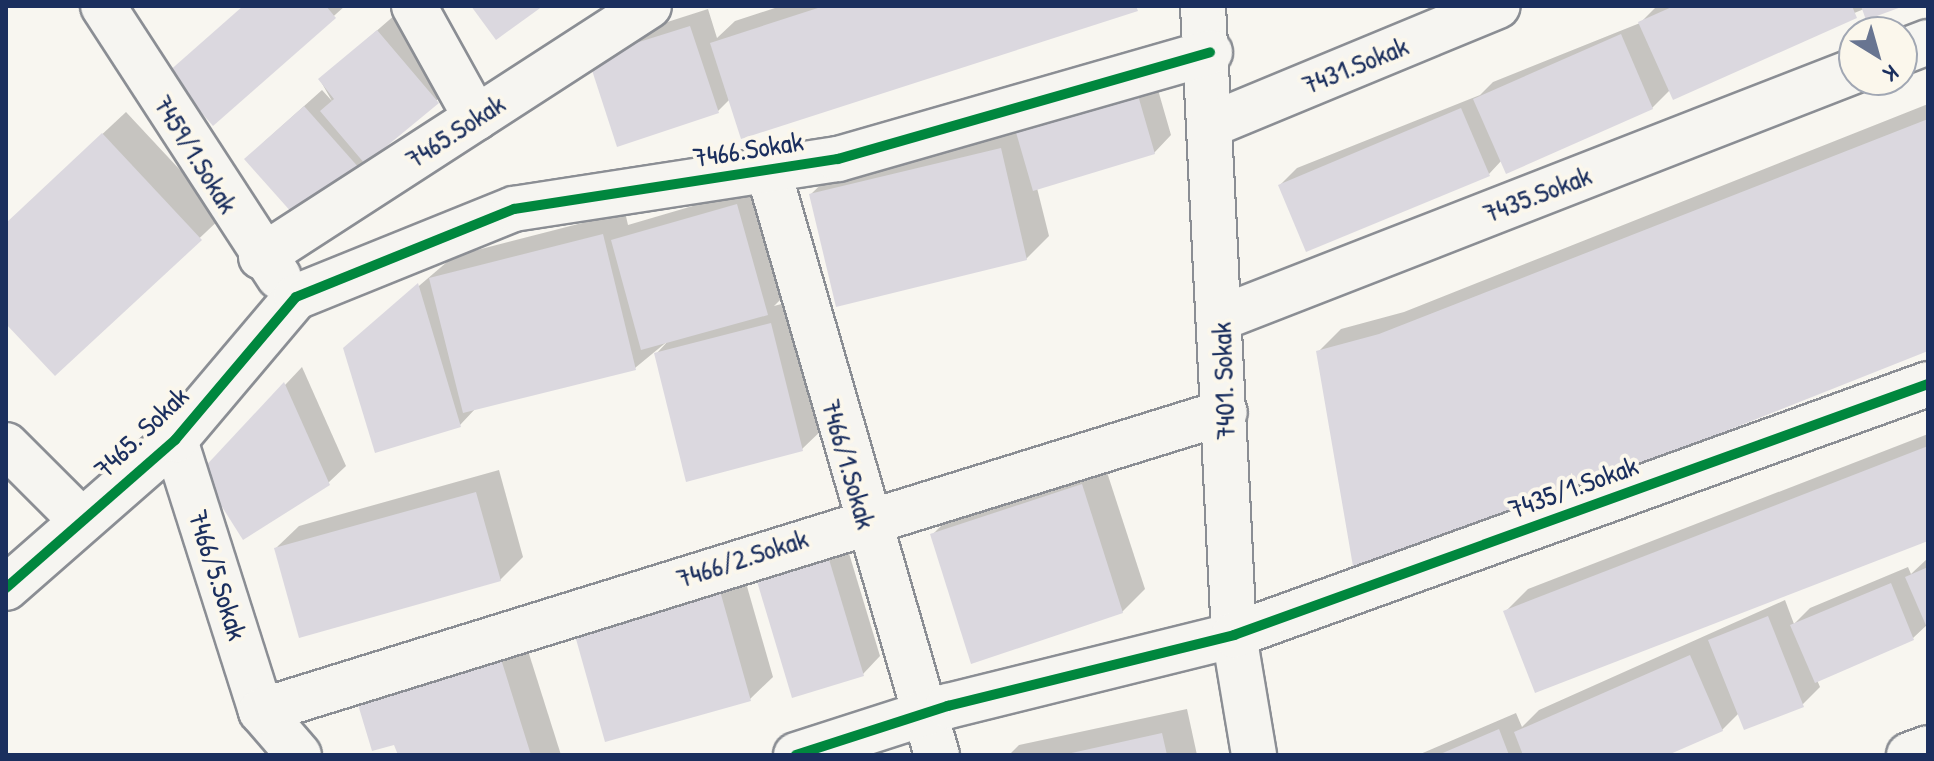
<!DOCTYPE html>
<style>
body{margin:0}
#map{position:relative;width:1934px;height:761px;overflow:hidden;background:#f8f6f0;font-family:"Patrick Hand",sans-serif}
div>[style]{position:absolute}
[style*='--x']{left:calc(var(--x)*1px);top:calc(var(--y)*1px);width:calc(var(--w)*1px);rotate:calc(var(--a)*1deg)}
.shadow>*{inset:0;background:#0003}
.building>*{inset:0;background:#dbd8df}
.roads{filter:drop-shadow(2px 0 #8b8e94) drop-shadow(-2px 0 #8b8e94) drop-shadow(0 2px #8b8e94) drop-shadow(0 -2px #8b8e94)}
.minor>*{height:44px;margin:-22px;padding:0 22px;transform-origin:22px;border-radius:22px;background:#f6f5f1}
.cycleway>*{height:10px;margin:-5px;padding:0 5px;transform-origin:5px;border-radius:5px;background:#00873e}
span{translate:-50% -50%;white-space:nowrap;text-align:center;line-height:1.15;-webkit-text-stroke:8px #fbf7ec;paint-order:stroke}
.street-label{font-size:28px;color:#1b2f5e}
.frame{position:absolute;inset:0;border:8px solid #1b2f5e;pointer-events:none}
.north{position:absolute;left:1838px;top:16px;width:80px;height:80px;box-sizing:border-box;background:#fbf7ec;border:2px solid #a1a7b3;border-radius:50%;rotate:143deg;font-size:22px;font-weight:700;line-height:32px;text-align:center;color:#1b2f5e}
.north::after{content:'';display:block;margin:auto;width:28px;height:36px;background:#687591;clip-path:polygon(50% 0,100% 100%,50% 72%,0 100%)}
</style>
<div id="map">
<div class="shadow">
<i style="clip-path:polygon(244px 6px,345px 6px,213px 123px)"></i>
<i style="clip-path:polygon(781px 6px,1139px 6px,730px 99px,718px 111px,608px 41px,708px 9px,717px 38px,735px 21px)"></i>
<i style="clip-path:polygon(1657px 6px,1899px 6px,1864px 9px,1671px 89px,1652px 108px,1502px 160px,1489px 174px,1280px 185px,1297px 168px,1480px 95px,1493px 82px,1640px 23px)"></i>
<i style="clip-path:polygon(396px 14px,455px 84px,301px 220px,264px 142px,322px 90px,332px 101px,320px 80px)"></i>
<i style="clip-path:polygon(1152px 69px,1171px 135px,1154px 153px,1037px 188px,1049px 236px,1026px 259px,811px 194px,834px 172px)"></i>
<i style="clip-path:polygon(1928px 104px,1928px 347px,1318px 352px,1341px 329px,1404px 312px)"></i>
<i style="clip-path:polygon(126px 112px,223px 216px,55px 374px,6px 321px,6px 224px)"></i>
<i style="clip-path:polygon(754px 188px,785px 295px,774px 306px,793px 301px,825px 427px,802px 449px,656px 354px,669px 340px,635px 368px,477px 407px,460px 425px,345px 349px,454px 256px,625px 212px,628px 225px)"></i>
<i style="clip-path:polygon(302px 367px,346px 466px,328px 483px,203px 472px)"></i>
<i style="clip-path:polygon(1928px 434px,1928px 539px,1506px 611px,1528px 589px)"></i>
<i style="clip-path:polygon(1104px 463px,1145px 589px,1122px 612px,932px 535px,955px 512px)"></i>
<i style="clip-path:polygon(499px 470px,523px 557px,500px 580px,276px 548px,299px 526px)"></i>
<i style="clip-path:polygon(845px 540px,880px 656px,863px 674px,758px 579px)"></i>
<i style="clip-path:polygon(1928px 558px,1928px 624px,1913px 638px,1817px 680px,1820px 687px,1802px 705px,1739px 713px,1722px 730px,1663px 755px,1418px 755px,1516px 713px,1522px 727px,1539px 710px,1785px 600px,1794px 624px,1810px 608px,1908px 567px,1911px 574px)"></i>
<i style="clip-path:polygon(742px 569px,773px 677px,750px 699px,577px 633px)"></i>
<i style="clip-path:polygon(524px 638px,561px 755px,400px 755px)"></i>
<i style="clip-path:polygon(1187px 709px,1197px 755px,1009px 755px,1019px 745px)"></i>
</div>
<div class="building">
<i style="clip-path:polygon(243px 6px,326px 6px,336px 18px,213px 126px,167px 73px)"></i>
<i style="clip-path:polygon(471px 6px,543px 6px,496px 40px)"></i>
<i style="clip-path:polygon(824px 6px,1136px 6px,1138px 11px,741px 139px,710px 43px)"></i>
<i style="clip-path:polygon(1674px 6px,1852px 6px,1857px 18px,1673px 100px,1638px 22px)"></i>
<i style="clip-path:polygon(1861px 6px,1904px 6px,1866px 20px)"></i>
<i style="clip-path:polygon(690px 26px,719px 113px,617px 147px,588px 58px)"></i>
<i style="clip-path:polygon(377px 30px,439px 103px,365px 164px,320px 111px,334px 99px,318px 79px)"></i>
<i style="clip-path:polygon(1621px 34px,1653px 109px,1506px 174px,1473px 99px)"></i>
<i style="clip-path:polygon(1135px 85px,1155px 154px,1033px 191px,1013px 122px)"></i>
<i style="clip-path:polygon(304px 106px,360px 169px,301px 223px,244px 159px)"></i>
<i style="clip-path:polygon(1461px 108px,1490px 176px,1306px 252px,1278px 185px)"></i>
<i style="clip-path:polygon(1928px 119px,1928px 351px,1355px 578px,1316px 351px,1379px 334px)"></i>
<i style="clip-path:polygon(102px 133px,202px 240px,55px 376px,6px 324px,6px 223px)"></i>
<i style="clip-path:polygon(1001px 148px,1027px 260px,836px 307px,809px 194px)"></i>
<i style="clip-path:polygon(737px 204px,768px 315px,641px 350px,611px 240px)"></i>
<i style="clip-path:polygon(603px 234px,636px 370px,463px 413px,429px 278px)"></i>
<i style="clip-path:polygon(418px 283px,461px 427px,375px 453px,343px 348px)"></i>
<i style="clip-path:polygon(771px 323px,803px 451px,686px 482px,654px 353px)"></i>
<i style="clip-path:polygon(284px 382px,330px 485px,243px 540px,200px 472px)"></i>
<i style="clip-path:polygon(1928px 446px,1928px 541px,1535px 693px,1503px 611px)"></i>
<i style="clip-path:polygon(1082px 484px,1123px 613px,971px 664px,930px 534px)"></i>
<i style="clip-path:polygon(476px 492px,501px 581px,299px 638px,274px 548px)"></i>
<i style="clip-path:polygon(828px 556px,864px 676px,792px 698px,756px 578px)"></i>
<i style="clip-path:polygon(1928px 567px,1928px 630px,1905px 577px)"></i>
<i style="clip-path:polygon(1891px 583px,1914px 640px,1815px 683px,1790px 625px)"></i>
<i style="clip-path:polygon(720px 591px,751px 701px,605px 742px,574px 632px)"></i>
<i style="clip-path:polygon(1768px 616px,1804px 707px,1744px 730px,1708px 640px)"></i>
<i style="clip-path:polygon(1690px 655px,1723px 731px,1668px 755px,1523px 755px,1514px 732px)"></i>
<i style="clip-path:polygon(501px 659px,531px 755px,398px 755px,394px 745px,372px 751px,356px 698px)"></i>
<i style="clip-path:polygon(1499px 729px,1509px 755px,1438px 755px)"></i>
<i style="clip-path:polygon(1162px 733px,1167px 755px,1067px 755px,1067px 754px)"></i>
</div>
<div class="roads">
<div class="minor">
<i style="--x:103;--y:6;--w:323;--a:57"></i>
<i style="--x:414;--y:6;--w:128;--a:61"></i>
<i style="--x:1203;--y:6;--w:630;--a:87.18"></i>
<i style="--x:1234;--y:635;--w:122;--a:80.5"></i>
<i style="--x:1902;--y:52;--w:28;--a:-21"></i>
<i style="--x:1213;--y:124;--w:308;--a:-22.5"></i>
<i style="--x:768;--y:170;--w:609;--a:73.89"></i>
<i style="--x:261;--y:257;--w:462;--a:-32.9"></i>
<i style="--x:1221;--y:318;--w:679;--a:-21.32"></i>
<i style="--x:175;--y:440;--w:284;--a:72.4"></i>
<i style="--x:261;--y:711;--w:58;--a:49.2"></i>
<i style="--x:6;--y:445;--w:107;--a:45"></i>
<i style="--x:6;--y:588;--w:225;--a:-41.2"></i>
<i style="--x:175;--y:440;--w:187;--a:-49.8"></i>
<i style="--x:296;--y:297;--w:235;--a:-22"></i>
<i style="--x:514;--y:209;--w:328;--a:-8.8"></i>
<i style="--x:838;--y:159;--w:387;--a:-16"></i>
<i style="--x:261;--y:711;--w:1009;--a:-17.23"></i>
<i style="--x:796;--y:755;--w:160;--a:-17.9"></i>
<i style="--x:948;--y:706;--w:295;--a:-13.9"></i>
<i style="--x:1234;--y:635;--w:738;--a:-19.88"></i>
<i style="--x:1909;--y:755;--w:20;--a:-20"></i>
</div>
</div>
<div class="cycleway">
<i style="--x:6;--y:588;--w:225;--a:-41.2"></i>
<i style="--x:175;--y:440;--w:187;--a:-49.8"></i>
<i style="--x:296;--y:297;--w:235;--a:-22"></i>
<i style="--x:514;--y:209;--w:328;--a:-8.8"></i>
<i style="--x:838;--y:159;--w:387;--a:-16"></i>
<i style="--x:796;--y:755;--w:160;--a:-17.9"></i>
<i style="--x:948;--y:706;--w:295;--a:-13.9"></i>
<i style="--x:1234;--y:635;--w:738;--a:-19.88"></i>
</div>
<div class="street-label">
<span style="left:1355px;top:65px;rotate:-22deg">7431.Sokak</span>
<span style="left:455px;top:131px;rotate:-33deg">7465.Sokak</span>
<span style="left:748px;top:149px;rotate:-9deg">7466.Sokak</span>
<span style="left:196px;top:154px;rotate:58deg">7459/1.Sokak</span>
<span style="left:1537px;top:194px;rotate:-21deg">7435.Sokak</span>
<span style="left:1223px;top:381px;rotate:-92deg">7401. Sokak</span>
<span style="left:141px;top:432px;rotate:-44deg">7465. Sokak</span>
<span style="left:849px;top:464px;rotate:74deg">7466/1.Sokak</span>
<span style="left:1573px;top:487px;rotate:-20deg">7435/1.Sokak</span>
<span style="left:742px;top:558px;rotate:-18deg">7466/2.Sokak</span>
<span style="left:218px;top:575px;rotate:72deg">7466/5.Sokak</span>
</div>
<div class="frame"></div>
<div class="north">K</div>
</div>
